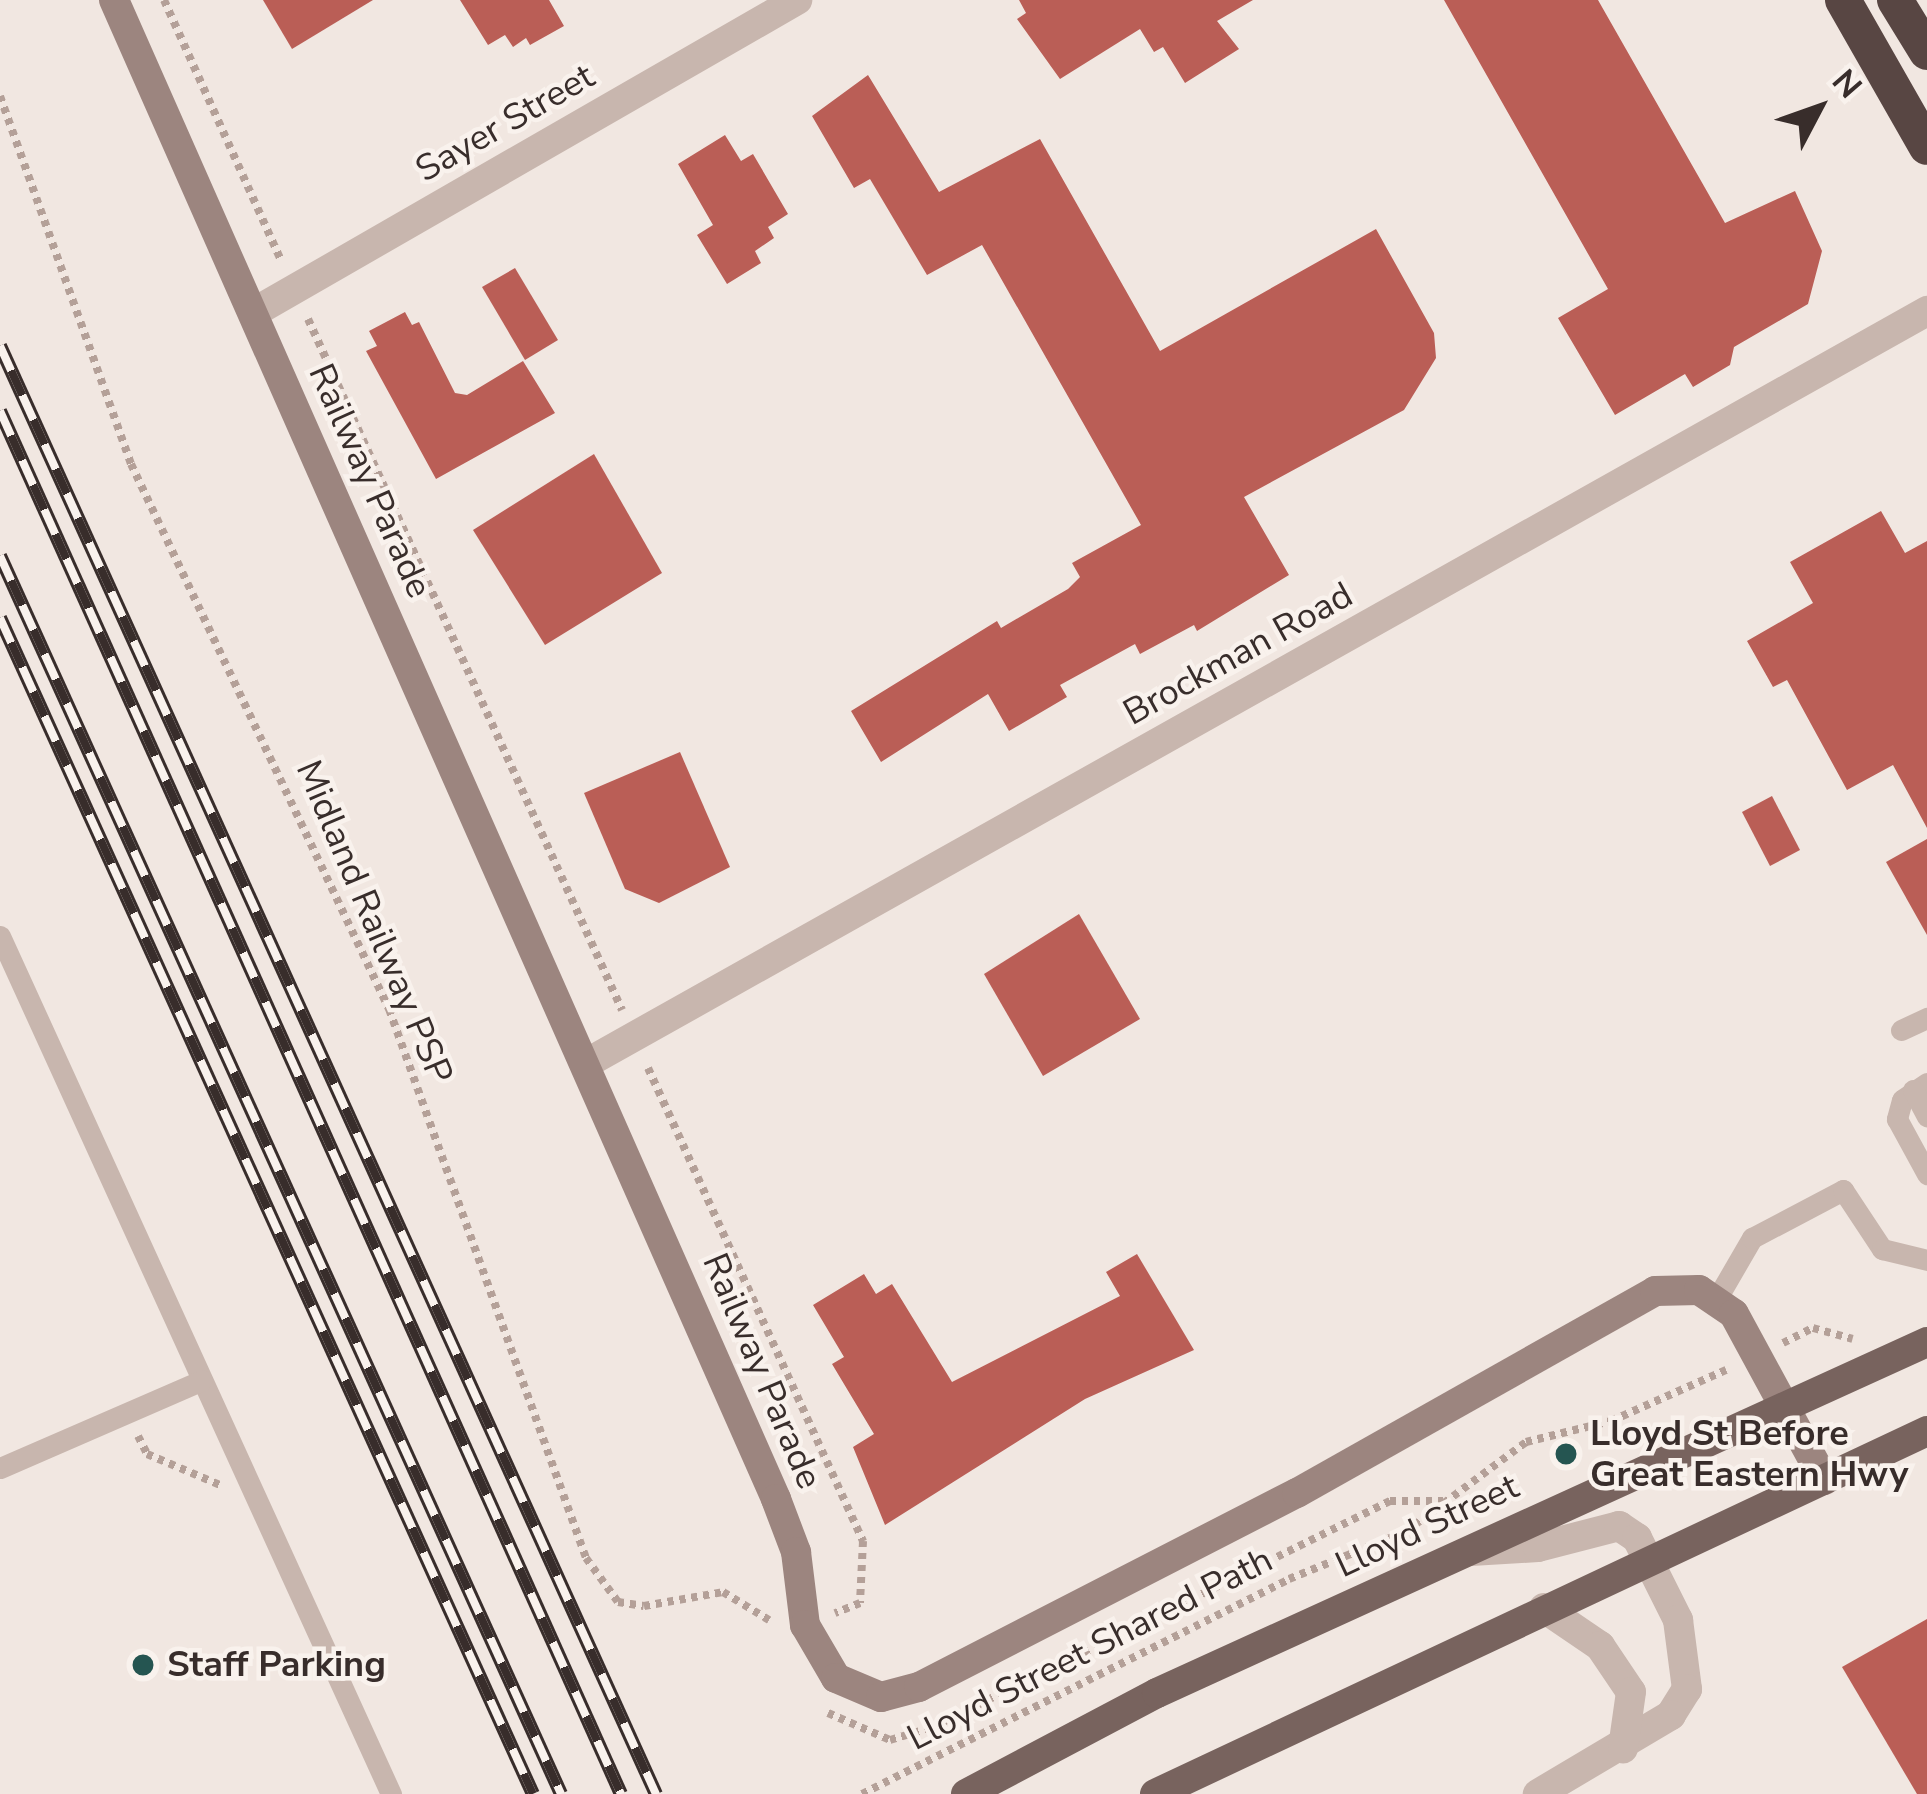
<!DOCTYPE html>
<style>
body{margin:0}
#map{position:relative;width:1927px;height:1794px;overflow:hidden;background:#f1e7e1;font-family:"Nunito Sans",sans-serif}
div>[style]{position:absolute}
[style*='--x']{left:calc(var(--x)*1px);top:calc(var(--y)*1px);width:calc(var(--w)*1px);rotate:calc(var(--a)*1deg)}
.building>*{inset:0;background:#ba5e56}
.path>*{height:8px;margin-top:-4px;transform-origin:0;background:repeating-linear-gradient(90deg,#b4a098 0 6px,transparent 0 12px)}
.lane>*{height:21px;margin:-10.5px;padding:0 10.5px;transform-origin:10.5px;border-radius:10.5px;background:#c8b6ae}
.street>*{height:30px;margin:-15px;padding:0 15px;transform-origin:15px;border-radius:15px;background:#c8b6ae}
.secondary>*{height:30px;margin:-15px;padding:0 15px;transform-origin:15px;border-radius:15px;background:#9c857f}
.primary>*{height:30px;margin:-15px;padding:0 15px;transform-origin:15px;border-radius:15px;background:#78635e}
.highway>*{height:36px;margin:-18px;padding:0 18px;transform-origin:18px;border-radius:18px;background:#584643}
.rail>*{height:14px;margin-top:-7px;transform-origin:0;background:repeating-linear-gradient(90deg,#f9f2ed 0 27px,#382d2b 0 54px);box-sizing:border-box;border-block:3px solid #382d2b}
.dots>*{width:33px;height:33px;translate:-50% -50%;box-sizing:border-box;border:6px solid #f9f2ed;border-radius:50%}
span{translate:-50% -50%;white-space:nowrap;text-align:center;line-height:1.15;-webkit-text-stroke:9px #f9f2ed;paint-order:stroke}
.street-label{font-size:36px;color:#382d2b}
.poi-label{font-size:36px;color:#382d2b;font-weight:700}
.left{translate:0 -50%;text-align:left}
.north{position:absolute;left:1759px;top:48px;width:120px;height:120px;-webkit-text-stroke:9px #f9f2ed;paint-order:stroke;rotate:49deg;font-size:33px;font-weight:700;line-height:48px;text-align:center;color:#382d2b}
.north::after{content:'';display:block;margin:auto;width:42px;height:54px;background:#382d2b;clip-path:polygon(50% 0,100% 100%,50% 72%,0 100%)}
</style>
<div id="map">
<div class="building">
<i style="clip-path:polygon(263px 0,373px 0,292px 49px)"></i>
<i style="clip-path:polygon(460px 0,549px 0,564px 26px,530px 45px,526px 38px,513px 47px,505px 35px,488px 45px)"></i>
<i style="clip-path:polygon(1019px 0,1253px 0,1217px 21px,1239px 49px,1185px 83px,1163px 47px,1154px 52px,1140px 29px,1060px 79px,1017px 19px,1026px 13px)"></i>
<i style="clip-path:polygon(1444px 0,1598px 0,1725px 223px,1795px 191px,1822px 251px,1808px 304px,1734px 347px,1730px 365px,1693px 387px,1685px 374px,1615px 415px,1558px 318px,1608px 289px)"></i>
<i style="clip-path:polygon(868px 75px,939px 192px,1040px 139px,1160px 351px,1376px 229px,1434px 333px,1436px 358px,1404px 410px,1244px 497px,1289px 575px,1197px 631px,1194px 625px,1140px 654px,1135px 644px,1060px 685px,1067px 697px,1009px 731px,988px 694px,881px 762px,851px 711px,997px 621px,1001px 628px,1068px 589px,1080px 577px,1072px 563px,1141px 525px,982px 245px,927px 275px,870px 179px,854px 188px,812px 116px)"></i>
<i style="clip-path:polygon(725px 135px,741px 161px,753px 154px,788px 214px,768px 227px,774px 238px,755px 251px,761px 263px,727px 284px,697px 235px,713px 225px,678px 164px)"></i>
<i style="clip-path:polygon(515px 268px,558px 340px,525px 360px,482px 287px)"></i>
<i style="clip-path:polygon(405px 312px,412px 325px,419px 322px,455px 393px,467px 395px,523px 361px,555px 413px,436px 479px,366px 351px,377px 346px,369px 331px)"></i>
<i style="clip-path:polygon(594px 454px,662px 573px,545px 645px,473px 530px)"></i>
<i style="clip-path:polygon(1881px 511px,1905px 553px,1927px 541px,1927px 828px,1893px 765px,1847px 790px,1787px 680px,1773px 687px,1747px 641px,1813px 603px,1790px 562px)"></i>
<i style="clip-path:polygon(680px 752px,730px 867px,659px 903px,625px 889px,584px 793px)"></i>
<i style="clip-path:polygon(1772px 796px,1800px 850px,1770px 866px,1742px 812px)"></i>
<i style="clip-path:polygon(1927px 839px,1927px 935px,1886px 862px)"></i>
<i style="clip-path:polygon(1079px 914px,1140px 1019px,1043px 1076px,984px 974px)"></i>
<i style="clip-path:polygon(1137px 1254px,1194px 1350px,1085px 1399px,885px 1525px,853px 1447px,874px 1434px,832px 1364px,844px 1357px,813px 1305px,864px 1274px,876px 1294px,892px 1284px,952px 1382px,1120px 1296px,1106px 1272px)"></i>
<i style="clip-path:polygon(1927px 1619px,1927px 1794px,1917px 1794px,1842px 1667px)"></i>
</div>
<div class="path">
<i style="--x:164;--y:0;--w:287;--a:65.8"></i>
<i style="--x:0;--y:96;--w:391;--a:70.4"></i>
<i style="--x:131;--y:464;--w:603;--a:64.67"></i>
<i style="--x:389;--y:1009;--w:583;--a:70.26"></i>
<i style="--x:586;--y:1558;--w:54;--a:54"></i>
<i style="--x:618;--y:1602;--w:26;--a:9"></i>
<i style="--x:644;--y:1606;--w:80;--a:-10"></i>
<i style="--x:723;--y:1592;--w:54;--a:31.3"></i>
<i style="--x:308;--y:319;--w:759;--a:65.56"></i>
<i style="--x:648;--y:1068;--w:520;--a:65.56"></i>
<i style="--x:863;--y:1541;--w:62;--a:92.8"></i>
<i style="--x:860;--y:1603;--w:27;--a:158"></i>
<i style="--x:1783;--y:1343;--w:34;--a:-27"></i>
<i style="--x:1813;--y:1328;--w:41;--a:15.4"></i>
<i style="--x:138;--y:1436;--w:20;--a:63"></i>
<i style="--x:147;--y:1454;--w:79;--a:23"></i>
<i style="--x:828;--y:1713;--w:68;--a:23.5"></i>
<i style="--x:890;--y:1740;--w:45;--a:-16.8"></i>
<i style="--x:933;--y:1727;--w:510;--a:-26.31"></i>
<i style="--x:1390;--y:1501;--w:53;--a:0"></i>
<i style="--x:862;--y:1794;--w:478;--a:-26.7"></i>
<i style="--x:1289;--y:1579;--w:125;--a:-22.1"></i>
<i style="--x:1405;--y:1532;--w:151;--a:-36.6"></i>
<i style="--x:1526;--y:1442;--w:88;--a:-13.9"></i>
<i style="--x:1611;--y:1421;--w:126;--a:-23.9"></i>
</div>
<div class="lane">
<i style="--x:0;--y:936;--w:943;--a:65.5"></i>
<i style="--x:1901;--y:1030;--w:29;--a:-25"></i>
<i style="--x:1927;--y:1083;--w:30;--a:146"></i>
<i style="--x:1902;--y:1100;--w:20;--a:105"></i>
<i style="--x:1897;--y:1119;--w:63;--a:61.4"></i>
<i style="--x:1913;--y:1090;--w:30;--a:62"></i>
<i style="--x:1716;--y:1300;--w:72;--a:-59.9"></i>
<i style="--x:1752;--y:1238;--w:103;--a:-27.8"></i>
<i style="--x:1843;--y:1190;--w:71;--a:56.5"></i>
<i style="--x:1882;--y:1249;--w:46;--a:13.7"></i>
<i style="--x:0;--y:1468;--w:220;--a:-23.5"></i>
</div>
<div class="street">
<i style="--x:253;--y:313;--w:628;--a:-29.91"></i>
<i style="--x:587;--y:1063;--w:1537;--a:-29.3"></i>
<i style="--x:1471;--y:1551;--w:67;--a:-3.4"></i>
<i style="--x:1538;--y:1547;--w:84;--a:-14.5"></i>
<i style="--x:1619;--y:1526;--w:22;--a:34"></i>
<i style="--x:1637;--y:1538;--w:92;--a:63.4"></i>
<i style="--x:1678;--y:1620;--w:70;--a:82.6"></i>
<i style="--x:1687;--y:1689;--w:31;--a:122"></i>
<i style="--x:1671;--y:1715;--w:155;--a:149.3"></i>
<i style="--x:1544;--y:1608;--w:68;--a:34.2"></i>
<i style="--x:1600;--y:1646;--w:55;--a:56"></i>
<i style="--x:1631;--y:1692;--w:57;--a:98.1"></i>
</div>
<div class="secondary">
<i style="--x:114;--y:0;--w:1639;--a:66.17"></i>
<i style="--x:776;--y:1499;--w:57;--a:69.3"></i>
<i style="--x:796;--y:1552;--w:74;--a:83"></i>
<i style="--x:805;--y:1625;--w:61;--a:59.7"></i>
<i style="--x:836;--y:1678;--w:49;--a:22.9"></i>
<i style="--x:881;--y:1697;--w:39;--a:-15"></i>
<i style="--x:919;--y:1687;--w:425;--a:-27.2"></i>
<i style="--x:1297;--y:1493;--w:411;--a:-29.4"></i>
<i style="--x:1655;--y:1291;--w:44;--a:-1.3"></i>
<i style="--x:1699;--y:1290;--w:42;--a:34.4"></i>
<i style="--x:1734;--y:1314;--w:189;--a:61.5"></i>
</div>
<div class="primary">
<i style="--x:966;--y:1794;--w:216;--a:-27.9"></i>
<i style="--x:1157;--y:1693;--w:846;--a:-24.51"></i>
<i style="--x:1155;--y:1794;--w:853;--a:-25.18"></i>
</div>
<div class="highway">
<i style="--x:1843;--y:0;--w:169;--a:60.3"></i>
<i style="--x:1895;--y:0;--w:61;--a:58.4"></i>
</div>
<div class="rail">
<i style="--x:0;--y:346;--w:1590;--a:65.63"></i>
<i style="--x:0;--y:411;--w:1516;--a:65.82"></i>
<i style="--x:0;--y:556;--w:1359;--a:65.62"></i>
<i style="--x:0;--y:618;--w:1291;--a:65.62"></i>
</div>
<div class="dots">
<i style="left:1566px;top:1454px;background:#255551"></i>
<i style="left:143px;top:1665px;background:#255551"></i>
</div>
<div class="street-label">
<span style="left:505px;top:123px;rotate:-30deg">Sayer Street</span>
<span style="left:370px;top:481px;rotate:66deg">Railway Parade</span>
<span style="left:1238px;top:654px;rotate:-29deg">Brockman Road</span>
<span style="left:374px;top:922px;rotate:67deg">Midland Railway PSP</span>
<span style="left:762px;top:1371px;rotate:67deg">Railway Parade</span>
<span style="left:1427px;top:1526px;rotate:-25deg">Lloyd Street</span>
<span style="left:1090px;top:1649px;rotate:-27deg">Lloyd Street Shared Path</span>
</div>
<div class="poi-label">
<span class="left" style="left:1590px;top:1454px">Lloyd St Before<br>Great Eastern Hwy</span>
<span class="left" style="left:167px;top:1665px">Staff Parking</span>
</div>
<div class="north">N</div>
</div>
